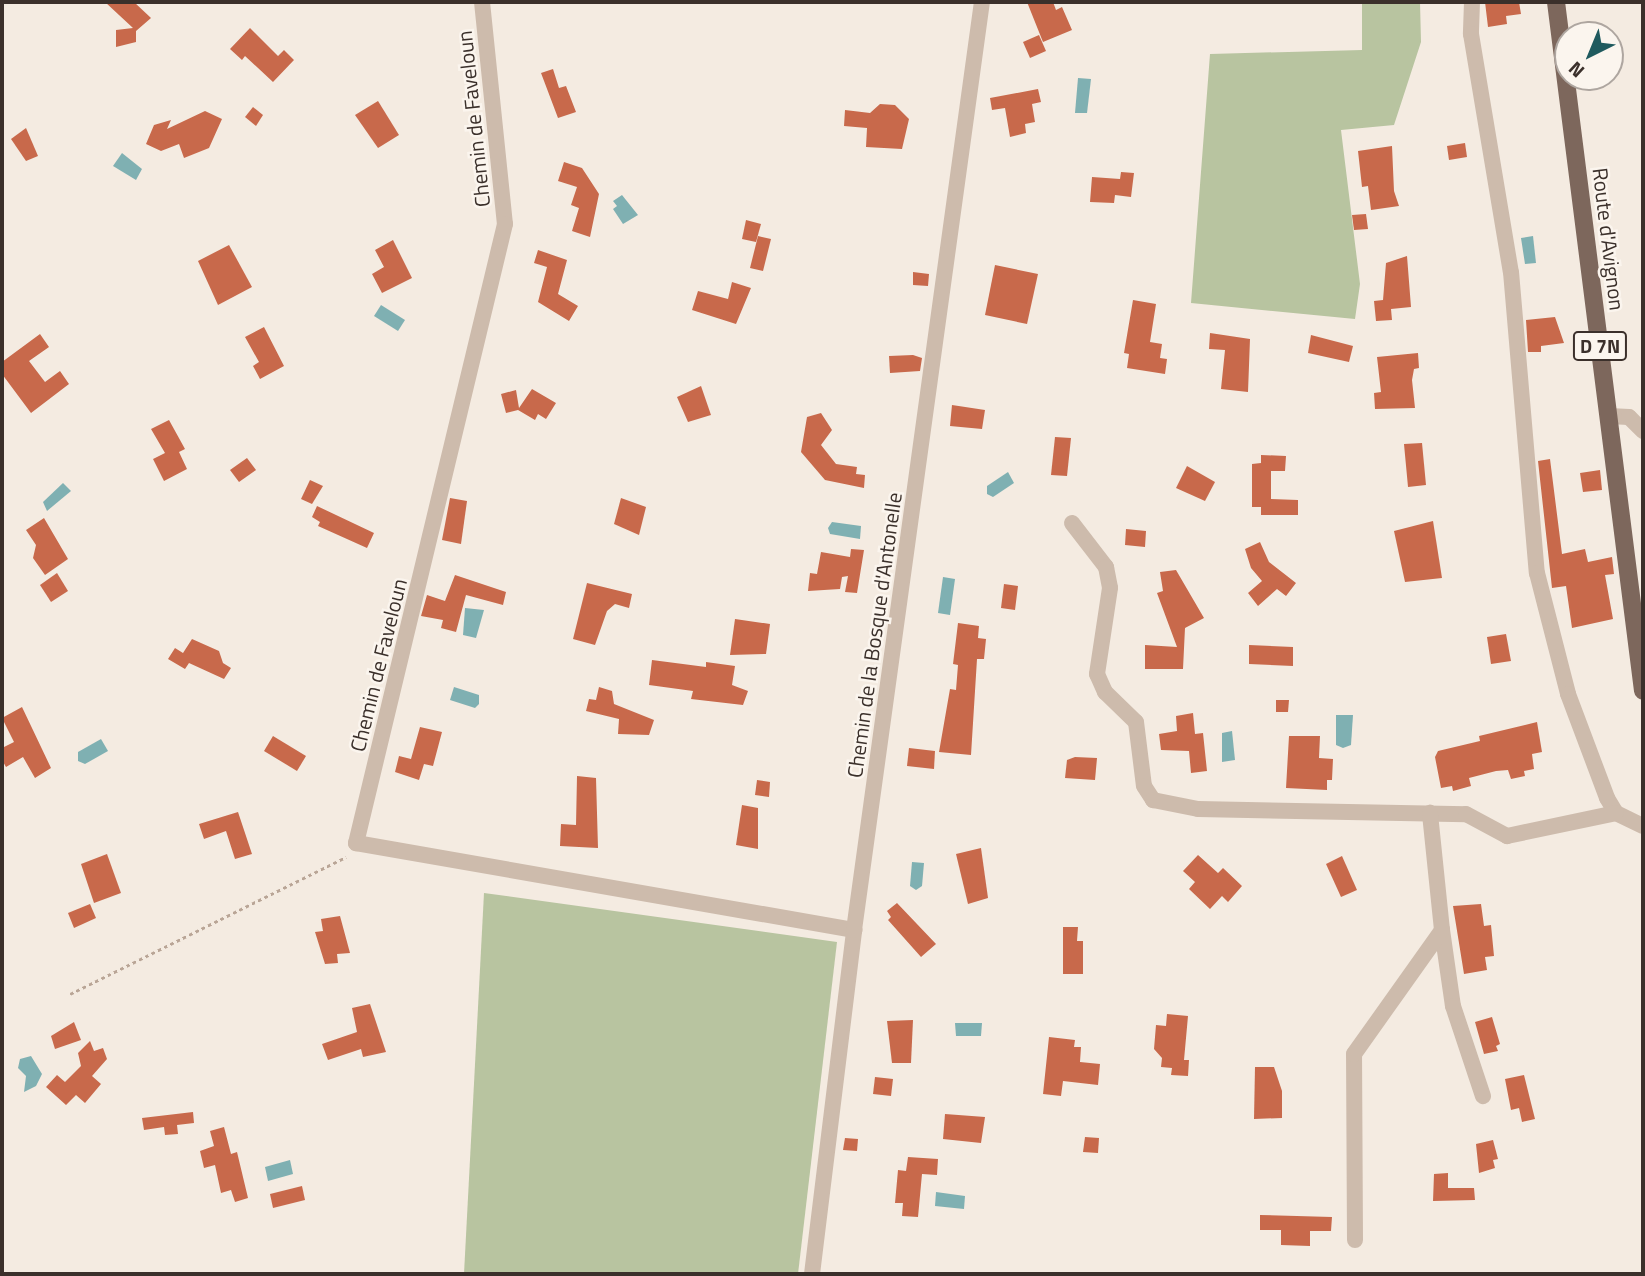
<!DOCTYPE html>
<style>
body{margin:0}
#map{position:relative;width:1645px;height:1276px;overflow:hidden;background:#f4ebe1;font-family:"Titillium Web",sans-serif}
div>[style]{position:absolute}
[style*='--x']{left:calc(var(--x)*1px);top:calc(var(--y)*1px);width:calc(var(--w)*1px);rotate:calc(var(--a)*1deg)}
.green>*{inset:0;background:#b8c4a0}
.water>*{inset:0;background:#7fb0b2}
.building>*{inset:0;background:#c8694b}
.path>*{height:2.5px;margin-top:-1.25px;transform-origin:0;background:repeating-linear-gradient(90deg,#b9a596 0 3.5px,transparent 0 7px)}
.minor>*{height:16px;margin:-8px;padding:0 8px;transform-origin:8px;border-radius:8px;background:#cdbbac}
.major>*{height:18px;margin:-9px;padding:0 9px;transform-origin:9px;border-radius:9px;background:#7d675c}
span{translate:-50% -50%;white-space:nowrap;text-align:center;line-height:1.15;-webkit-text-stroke:5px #fbf5ee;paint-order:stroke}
.shield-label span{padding:2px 5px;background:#fbf5ee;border:2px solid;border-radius:5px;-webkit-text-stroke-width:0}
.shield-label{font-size:19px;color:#3b302b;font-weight:700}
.street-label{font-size:21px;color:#3b302b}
.frame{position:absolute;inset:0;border:4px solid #3b302b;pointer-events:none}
.north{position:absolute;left:1554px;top:21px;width:70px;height:70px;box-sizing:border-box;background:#fbf5ee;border:2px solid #aea6a0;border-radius:50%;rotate:223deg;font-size:19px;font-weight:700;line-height:28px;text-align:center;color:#3b302b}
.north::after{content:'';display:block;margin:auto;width:24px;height:32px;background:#1f5a5e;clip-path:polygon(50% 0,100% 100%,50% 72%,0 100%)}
</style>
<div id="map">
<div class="green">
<i style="clip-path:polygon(1362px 2px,1420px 2px,1421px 42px,1394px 125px,1341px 130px,1360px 284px,1355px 319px,1191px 303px,1210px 54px,1362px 50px)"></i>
<i style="clip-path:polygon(484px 893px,837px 942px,798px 1274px,464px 1274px)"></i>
</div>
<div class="water">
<i style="clip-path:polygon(1078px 78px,1091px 79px,1087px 113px,1075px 113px)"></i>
<i style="clip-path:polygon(122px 153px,142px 169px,136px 180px,113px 166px)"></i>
<i style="clip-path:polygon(622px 195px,638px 215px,623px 224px,613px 209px,617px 206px,613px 201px)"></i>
<i style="clip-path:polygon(1533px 236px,1536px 263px,1525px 264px,1521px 238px)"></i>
<i style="clip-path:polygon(381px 305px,405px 320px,398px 331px,374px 316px)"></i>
<i style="clip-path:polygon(1008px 472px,1014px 483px,993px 497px,987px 494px,987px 486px)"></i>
<i style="clip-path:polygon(63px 483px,71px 491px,47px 511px,43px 502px)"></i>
<i style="clip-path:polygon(832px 522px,861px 526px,860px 539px,830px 534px,828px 528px)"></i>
<i style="clip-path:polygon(943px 577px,955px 579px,950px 615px,938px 613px)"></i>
<i style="clip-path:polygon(465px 608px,484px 610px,476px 638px,463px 635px)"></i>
<i style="clip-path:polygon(454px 687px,479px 695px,479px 704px,475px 708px,450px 700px)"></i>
<i style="clip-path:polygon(1336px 715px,1353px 715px,1351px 745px,1343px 748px,1336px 745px)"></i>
<i style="clip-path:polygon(1232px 731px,1235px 760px,1222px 762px,1222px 733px)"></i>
<i style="clip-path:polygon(101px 739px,108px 751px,85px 764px,78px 761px,78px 752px)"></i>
<i style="clip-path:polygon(912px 862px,924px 863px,922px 886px,916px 890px,910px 886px)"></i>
<i style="clip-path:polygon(955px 1023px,982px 1023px,981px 1036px,956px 1036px)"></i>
<i style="clip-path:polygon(31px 1056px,42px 1074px,36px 1086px,24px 1092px,26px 1076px,18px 1068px,20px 1059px)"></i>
<i style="clip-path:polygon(290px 1160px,293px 1174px,268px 1181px,265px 1167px)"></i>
<i style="clip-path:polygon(936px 1192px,965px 1196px,964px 1209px,935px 1206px)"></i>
</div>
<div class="building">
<i style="clip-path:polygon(105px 2px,134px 2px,151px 18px,136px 31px,136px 42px,116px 47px,116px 30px,133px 28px)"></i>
<i style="clip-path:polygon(1027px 2px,1053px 2px,1056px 10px,1062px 7px,1072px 30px,1043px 42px)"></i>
<i style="clip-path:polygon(1485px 2px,1519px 2px,1521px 14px,1506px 16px,1507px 24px,1488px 27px)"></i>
<i style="clip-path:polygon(250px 28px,278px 56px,284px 50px,294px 60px,273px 82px,245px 56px,242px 60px,230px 49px)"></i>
<i style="clip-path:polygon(1039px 35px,1046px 51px,1030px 58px,1023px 42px)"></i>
<i style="clip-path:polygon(553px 69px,559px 88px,566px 86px,576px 112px,558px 118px,541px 73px)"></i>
<i style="clip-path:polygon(1038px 89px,1041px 102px,1032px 104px,1035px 122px,1025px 124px,1026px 133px,1010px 137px,1005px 108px,992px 110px,990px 98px)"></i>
<i style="clip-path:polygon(378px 101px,399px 135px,378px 148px,355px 115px)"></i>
<i style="clip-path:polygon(880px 104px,895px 105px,909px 119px,902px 149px,866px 147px,867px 128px,844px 126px,845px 110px,870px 113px)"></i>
<i style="clip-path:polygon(253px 107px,263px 115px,256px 126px,245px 117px)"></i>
<i style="clip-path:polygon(205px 111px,222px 119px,209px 148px,184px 158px,179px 144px,161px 151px,146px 144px,154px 125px,171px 120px,167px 129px)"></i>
<i style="clip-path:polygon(26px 128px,38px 156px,26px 161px,11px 139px)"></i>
<i style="clip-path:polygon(1465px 143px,1467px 157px,1449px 160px,1447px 146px)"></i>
<i style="clip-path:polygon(1392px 146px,1394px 191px,1399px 206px,1371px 210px,1368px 186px,1362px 187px,1358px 151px)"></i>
<i style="clip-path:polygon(564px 162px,582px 168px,599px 194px,590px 237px,572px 231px,579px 208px,571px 205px,577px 187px,558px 181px)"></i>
<i style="clip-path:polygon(1121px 172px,1134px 173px,1131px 197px,1115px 195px,1114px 203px,1090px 202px,1092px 177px,1120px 179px)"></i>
<i style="clip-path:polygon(1366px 214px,1368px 229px,1354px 230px,1352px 215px)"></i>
<i style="clip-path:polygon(746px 220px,761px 224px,756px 242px,742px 239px)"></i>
<i style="clip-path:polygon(758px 236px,771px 239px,763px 271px,750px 268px)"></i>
<i style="clip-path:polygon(393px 240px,412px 278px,382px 293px,372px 274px,384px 267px,375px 250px)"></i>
<i style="clip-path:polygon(229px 245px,252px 287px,218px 305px,198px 261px)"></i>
<i style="clip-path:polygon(538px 250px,567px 260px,558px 294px,578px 306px,569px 321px,538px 302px,547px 267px,534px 263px)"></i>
<i style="clip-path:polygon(1407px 256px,1411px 307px,1391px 309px,1392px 320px,1376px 321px,1374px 301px,1383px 300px,1386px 263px)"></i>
<i style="clip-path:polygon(995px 265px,1038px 274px,1027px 324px,985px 315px)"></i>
<i style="clip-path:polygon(913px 272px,929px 274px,928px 286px,913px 285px)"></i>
<i style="clip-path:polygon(732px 282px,751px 288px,736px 324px,692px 310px,698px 291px,728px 299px)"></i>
<i style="clip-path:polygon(1133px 300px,1156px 304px,1150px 342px,1162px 344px,1160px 358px,1167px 359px,1165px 374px,1127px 368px,1129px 354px,1124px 353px)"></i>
<i style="clip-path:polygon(1555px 317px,1564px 343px,1541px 346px,1541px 352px,1528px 352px,1526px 320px)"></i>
<i style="clip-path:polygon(264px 327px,284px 366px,260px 379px,253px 366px,259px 362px,245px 337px)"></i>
<i style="clip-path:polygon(1210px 333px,1250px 339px,1248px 392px,1221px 389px,1225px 350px,1209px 349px)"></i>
<i style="clip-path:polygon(40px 334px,49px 347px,29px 361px,45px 382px,60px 371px,69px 384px,31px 413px,2px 374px,2px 362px)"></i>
<i style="clip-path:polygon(1311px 335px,1353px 346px,1349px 362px,1308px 353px)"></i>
<i style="clip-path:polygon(1418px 353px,1419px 368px,1414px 369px,1412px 380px,1415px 408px,1375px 409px,1374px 393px,1381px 392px,1377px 357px)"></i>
<i style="clip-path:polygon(913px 355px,922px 358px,920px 371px,890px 373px,889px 356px)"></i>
<i style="clip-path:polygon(701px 386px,711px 415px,688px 422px,677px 397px)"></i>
<i style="clip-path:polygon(532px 389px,556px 403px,546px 419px,538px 414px,535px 420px,518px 410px,506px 413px,501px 394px,516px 390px,519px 408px)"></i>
<i style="clip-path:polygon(952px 405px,985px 410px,982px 429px,950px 426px)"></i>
<i style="clip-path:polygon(821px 413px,832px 430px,821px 445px,836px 464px,857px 467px,856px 474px,865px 475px,864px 488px,825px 480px,801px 452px,807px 417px)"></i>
<i style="clip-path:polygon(169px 420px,185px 449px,179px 452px,187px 469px,164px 481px,153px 459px,165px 453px,151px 429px)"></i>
<i style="clip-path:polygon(1055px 437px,1071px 438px,1067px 476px,1051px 475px)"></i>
<i style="clip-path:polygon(1422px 443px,1426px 485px,1408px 487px,1404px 444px)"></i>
<i style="clip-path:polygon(1261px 455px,1286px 456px,1285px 471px,1271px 471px,1271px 499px,1298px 500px,1298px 515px,1261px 515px,1261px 507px,1252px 507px,1252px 464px,1261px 463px)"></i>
<i style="clip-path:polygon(247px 458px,256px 470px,239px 482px,230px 470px)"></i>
<i style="clip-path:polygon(1550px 459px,1562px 554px,1585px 549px,1588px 562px,1612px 557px,1614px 574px,1605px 575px,1613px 619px,1572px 628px,1566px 586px,1552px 588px,1538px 461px)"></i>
<i style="clip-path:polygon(1187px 466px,1215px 482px,1205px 501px,1176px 488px)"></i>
<i style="clip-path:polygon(1600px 470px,1602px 490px,1583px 492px,1580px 473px)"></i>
<i style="clip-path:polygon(310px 480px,323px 486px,312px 504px,301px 499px)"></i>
<i style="clip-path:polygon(450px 498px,467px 501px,461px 544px,442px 540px)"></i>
<i style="clip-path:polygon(621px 498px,646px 507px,639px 535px,614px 524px)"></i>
<i style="clip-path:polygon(317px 506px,374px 533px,367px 548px,318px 526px,320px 522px,312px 517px)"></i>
<i style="clip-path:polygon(44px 518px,68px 559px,45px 575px,33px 558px,36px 545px,26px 530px)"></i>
<i style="clip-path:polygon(1433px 521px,1442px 578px,1405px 582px,1394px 531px)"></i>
<i style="clip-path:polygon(1126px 529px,1146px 531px,1145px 547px,1125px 545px)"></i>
<i style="clip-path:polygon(1260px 542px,1269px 562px,1296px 583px,1286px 596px,1277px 589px,1258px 606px,1248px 593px,1262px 581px,1251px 568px,1245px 549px)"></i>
<i style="clip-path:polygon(851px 549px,864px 550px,857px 593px,845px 592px,848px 576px,842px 577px,840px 589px,808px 591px,810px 573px,817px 574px,821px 552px,850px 557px)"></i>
<i style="clip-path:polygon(1176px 570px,1204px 618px,1185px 628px,1183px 669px,1145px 669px,1145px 645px,1177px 647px,1157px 593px,1163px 591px,1160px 572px)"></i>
<i style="clip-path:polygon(57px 573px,68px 591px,51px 602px,40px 585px)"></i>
<i style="clip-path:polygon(455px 575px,506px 592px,503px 605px,466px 595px,456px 632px,441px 628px,443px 620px,421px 616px,427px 595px,445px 601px)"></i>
<i style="clip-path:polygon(587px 583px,632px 594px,629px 608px,615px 604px,607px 611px,595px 645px,573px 639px)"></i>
<i style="clip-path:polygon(1004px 584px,1018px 586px,1015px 610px,1001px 608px)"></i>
<i style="clip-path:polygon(735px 619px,770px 624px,766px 654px,730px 655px)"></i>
<i style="clip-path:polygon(958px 623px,979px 626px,978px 638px,986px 639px,984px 659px,977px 659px,971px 755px,939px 752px,950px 689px,956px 690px,958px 665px,953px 664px)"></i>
<i style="clip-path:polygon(1506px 634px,1511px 661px,1491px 664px,1487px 637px)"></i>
<i style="clip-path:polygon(192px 639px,219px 651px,223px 663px,231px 668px,224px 679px,189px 663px,185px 669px,168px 659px,175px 648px,183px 653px)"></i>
<i style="clip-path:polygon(1249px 645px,1293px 647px,1293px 666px,1249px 664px)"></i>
<i style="clip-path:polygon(652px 660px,706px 667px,706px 662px,735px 666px,732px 685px,748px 691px,743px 705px,691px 699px,693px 691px,649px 685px)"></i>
<i style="clip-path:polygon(599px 687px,612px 691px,614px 704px,654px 720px,649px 735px,618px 734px,619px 719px,586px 711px,589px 699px,596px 700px)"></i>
<i style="clip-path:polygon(1276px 700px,1289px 700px,1288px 712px,1276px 712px)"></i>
<i style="clip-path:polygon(22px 707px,51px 768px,35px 778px,23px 757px,6px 767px,2px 760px,2px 748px,14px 742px,2px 718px)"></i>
<i style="clip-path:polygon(1193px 713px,1195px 734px,1203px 733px,1207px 771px,1191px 773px,1189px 751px,1161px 750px,1159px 734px,1177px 731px,1176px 716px)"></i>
<i style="clip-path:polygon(1537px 722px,1542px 752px,1532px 754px,1534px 769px,1524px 771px,1525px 776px,1511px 779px,1508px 770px,1496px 771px,1469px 778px,1471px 786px,1453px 791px,1452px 786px,1441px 788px,1435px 757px,1438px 751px,1480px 741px,1479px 736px)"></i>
<i style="clip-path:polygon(420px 727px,442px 732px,433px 766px,424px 764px,419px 780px,395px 772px,399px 756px,411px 759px)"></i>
<i style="clip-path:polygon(273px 736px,306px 756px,297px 771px,264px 751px)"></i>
<i style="clip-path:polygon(1289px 736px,1320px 736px,1319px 758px,1333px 759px,1332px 780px,1327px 780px,1327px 790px,1286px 788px)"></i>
<i style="clip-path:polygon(909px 748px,935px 751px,934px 769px,907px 766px)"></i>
<i style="clip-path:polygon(1075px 757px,1097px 758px,1095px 780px,1065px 778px,1067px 760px)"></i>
<i style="clip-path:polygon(577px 776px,596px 778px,598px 848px,560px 846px,561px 824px,576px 825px)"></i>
<i style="clip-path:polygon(757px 780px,770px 782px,769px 797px,755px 795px)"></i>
<i style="clip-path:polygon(742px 805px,758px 808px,758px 849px,736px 845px)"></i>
<i style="clip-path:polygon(238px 812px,252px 854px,235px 859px,226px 831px,204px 839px,199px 824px)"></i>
<i style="clip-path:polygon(981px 848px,988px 898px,968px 904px,956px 854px)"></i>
<i style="clip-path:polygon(107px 854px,121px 893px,94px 903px,81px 864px)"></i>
<i style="clip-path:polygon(1198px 855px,1218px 873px,1223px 868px,1242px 886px,1228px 902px,1222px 896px,1210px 909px,1189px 889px,1195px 882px,1183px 871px)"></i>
<i style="clip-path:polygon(1342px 856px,1357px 890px,1341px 897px,1326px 864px)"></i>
<i style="clip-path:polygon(897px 903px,936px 944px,921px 957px,888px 920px,891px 917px,887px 911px)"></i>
<i style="clip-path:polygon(90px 904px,96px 918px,74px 928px,68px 913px)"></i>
<i style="clip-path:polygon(1481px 904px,1484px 926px,1491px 925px,1494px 956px,1485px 957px,1487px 970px,1464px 974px,1453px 906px)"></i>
<i style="clip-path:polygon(340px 916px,350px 953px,337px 954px,338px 963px,325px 964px,315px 932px,323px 931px,321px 919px)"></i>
<i style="clip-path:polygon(1063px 927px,1078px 927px,1077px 941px,1083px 941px,1083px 974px,1063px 974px)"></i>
<i style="clip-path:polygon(370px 1004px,386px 1052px,363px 1057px,361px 1049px,328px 1060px,322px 1044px,357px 1032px,352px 1008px)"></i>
<i style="clip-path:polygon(1167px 1014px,1188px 1016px,1184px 1060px,1189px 1060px,1188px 1076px,1171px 1075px,1172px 1068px,1161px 1067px,1162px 1058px,1154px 1049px,1156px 1025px,1166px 1026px)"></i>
<i style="clip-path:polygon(1492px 1017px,1500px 1044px,1496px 1046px,1498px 1051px,1484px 1054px,1475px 1022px)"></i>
<i style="clip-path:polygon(913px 1020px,911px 1063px,892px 1063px,887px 1021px)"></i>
<i style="clip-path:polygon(74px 1022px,81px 1040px,55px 1049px,51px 1036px)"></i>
<i style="clip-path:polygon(1049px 1037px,1075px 1040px,1074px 1047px,1081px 1047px,1080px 1062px,1100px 1064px,1098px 1085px,1063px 1081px,1061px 1096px,1043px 1094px)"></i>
<i style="clip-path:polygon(90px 1041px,94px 1051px,103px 1048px,107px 1059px,92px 1076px,101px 1084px,85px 1103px,76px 1095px,66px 1105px,46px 1087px,57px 1075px,65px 1082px,81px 1066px,78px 1053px)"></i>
<i style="clip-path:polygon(1255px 1067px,1274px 1067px,1282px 1091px,1282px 1118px,1254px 1119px)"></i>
<i style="clip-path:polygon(1524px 1075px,1535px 1119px,1522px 1122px,1519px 1108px,1511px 1110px,1505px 1079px)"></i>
<i style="clip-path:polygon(875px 1077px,893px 1079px,891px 1096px,873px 1094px)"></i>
<i style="clip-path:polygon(193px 1112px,194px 1123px,177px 1125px,178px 1134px,165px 1135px,164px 1127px,144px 1130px,142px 1118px)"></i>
<i style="clip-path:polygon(945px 1114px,985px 1117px,981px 1143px,943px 1139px)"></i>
<i style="clip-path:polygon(224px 1127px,231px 1154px,237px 1152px,248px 1198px,235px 1202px,231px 1190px,221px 1193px,215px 1165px,204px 1168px,200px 1151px,214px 1146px,210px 1131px)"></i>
<i style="clip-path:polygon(1085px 1137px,1099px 1138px,1098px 1153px,1083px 1152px)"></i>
<i style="clip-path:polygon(845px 1138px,858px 1139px,857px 1151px,843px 1150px)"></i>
<i style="clip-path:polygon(1493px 1140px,1498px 1159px,1493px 1160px,1495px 1168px,1479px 1173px,1476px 1144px)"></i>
<i style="clip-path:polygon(908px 1157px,938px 1159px,937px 1175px,922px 1174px,918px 1217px,902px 1216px,903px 1203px,895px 1203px,898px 1170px,906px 1171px)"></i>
<i style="clip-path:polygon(1448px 1173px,1448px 1188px,1474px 1188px,1475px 1200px,1433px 1201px,1434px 1174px)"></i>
<i style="clip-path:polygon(302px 1186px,305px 1200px,273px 1208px,270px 1194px)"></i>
<i style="clip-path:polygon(1260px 1215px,1332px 1217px,1331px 1231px,1310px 1231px,1310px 1246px,1281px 1245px,1281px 1230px,1260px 1230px)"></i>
</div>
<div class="path">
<i style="--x:70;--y:994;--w:308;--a:-26.4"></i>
</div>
<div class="minor">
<i style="--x:482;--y:2;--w:223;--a:84.1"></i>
<i style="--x:505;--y:224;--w:637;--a:103.53"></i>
<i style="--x:356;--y:843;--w:506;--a:9.91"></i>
<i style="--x:1472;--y:2;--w:32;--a:92"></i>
<i style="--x:1471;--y:34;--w:241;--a:80.5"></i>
<i style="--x:1511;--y:272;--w:302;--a:85.1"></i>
<i style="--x:1537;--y:573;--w:125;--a:75.6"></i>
<i style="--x:1568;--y:694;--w:111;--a:69.4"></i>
<i style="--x:1607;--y:798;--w:17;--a:59"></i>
<i style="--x:1616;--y:813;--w:30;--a:26"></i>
<i style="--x:1609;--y:416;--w:20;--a:3"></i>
<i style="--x:1629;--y:417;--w:20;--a:45"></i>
<i style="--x:1072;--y:523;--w:56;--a:52.3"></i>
<i style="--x:1106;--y:567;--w:21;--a:79"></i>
<i style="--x:1110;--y:588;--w:87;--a:98.6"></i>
<i style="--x:1097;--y:674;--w:20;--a:66"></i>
<i style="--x:1105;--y:692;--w:43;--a:44.1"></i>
<i style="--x:1136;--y:722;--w:64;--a:82.9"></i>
<i style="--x:1144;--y:786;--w:17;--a:57"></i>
<i style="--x:1153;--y:800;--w:46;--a:11.3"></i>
<i style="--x:1198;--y:809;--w:268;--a:1.1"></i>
<i style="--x:1466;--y:814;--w:47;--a:28.2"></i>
<i style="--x:1507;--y:836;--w:111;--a:-11.9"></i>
<i style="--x:1442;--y:930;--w:77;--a:81.8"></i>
<i style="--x:1453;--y:1006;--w:95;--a:71.6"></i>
<i style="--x:1355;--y:1240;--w:186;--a:-90.3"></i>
<i style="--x:1354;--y:1054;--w:152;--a:-54.6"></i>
<i style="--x:1442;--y:930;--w:118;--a:-95.9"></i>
<i style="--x:812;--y:1274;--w:347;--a:-83"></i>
<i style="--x:854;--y:930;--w:937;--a:-82.15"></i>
</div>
<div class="major">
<i style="--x:1556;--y:2;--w:694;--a:82.8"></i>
</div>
<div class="shield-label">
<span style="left:1600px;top:346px">D 7N</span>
</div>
<div class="street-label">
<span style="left:473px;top:119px;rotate:-96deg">Chemin de Faveloun</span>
<span style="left:1609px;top:239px;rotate:83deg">Route d'Avignon</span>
<span style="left:874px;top:635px;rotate:-82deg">Chemin de la Bosque d'Antonelle</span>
<span style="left:378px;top:665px;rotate:-76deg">Chemin de Faveloun</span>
</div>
<div class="frame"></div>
<div class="north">N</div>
</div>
